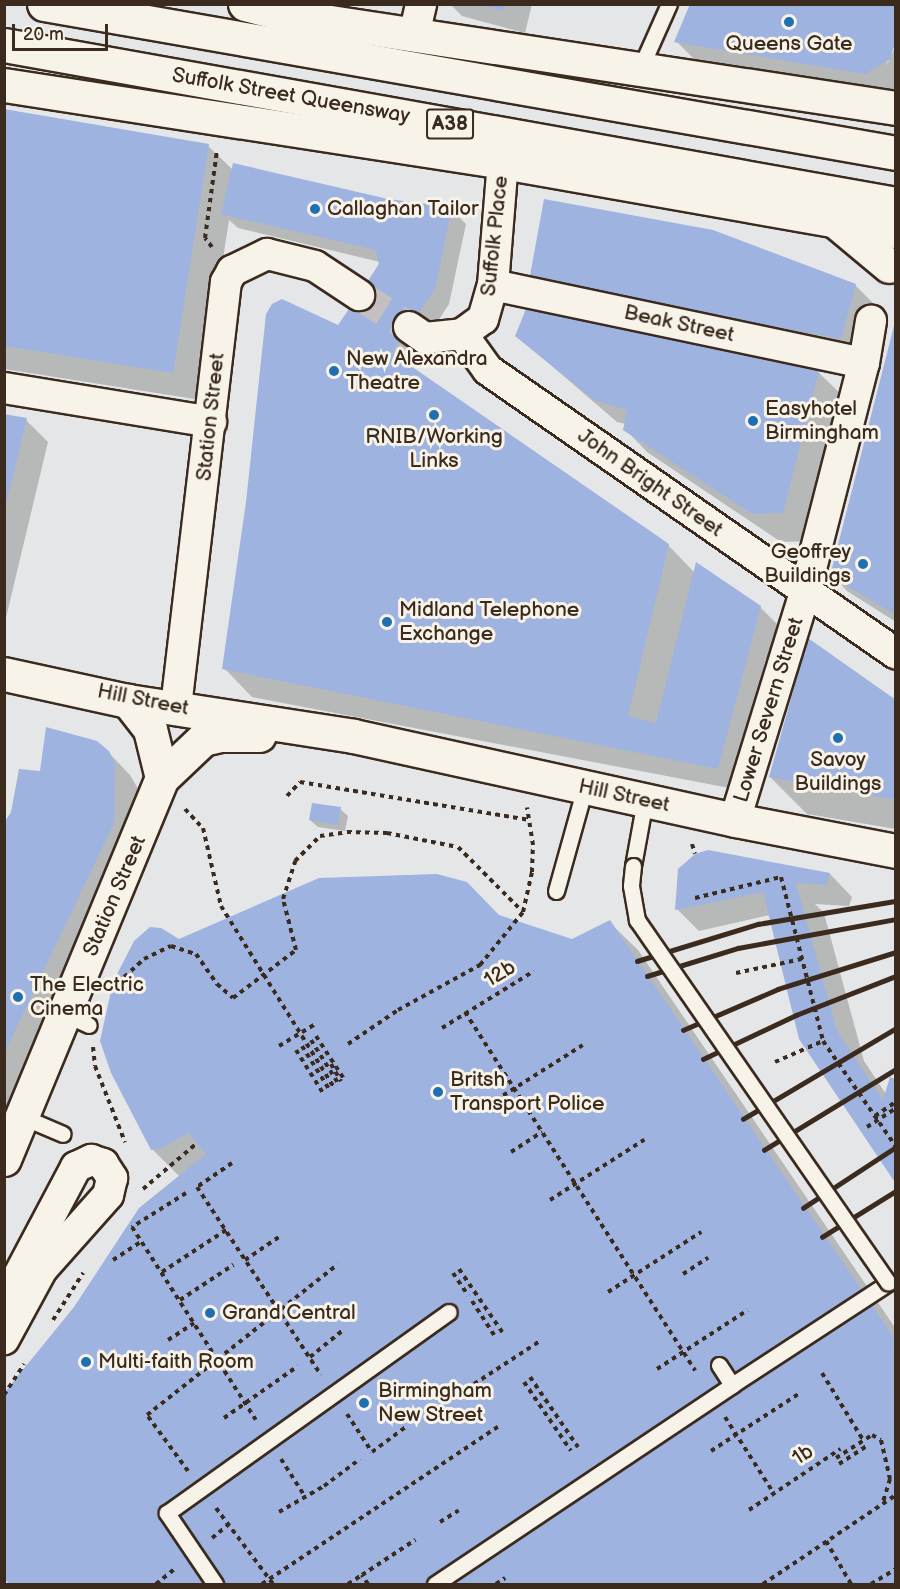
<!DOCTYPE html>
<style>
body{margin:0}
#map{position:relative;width:900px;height:1589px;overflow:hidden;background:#e5e6e7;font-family:"Balsamiq Sans",sans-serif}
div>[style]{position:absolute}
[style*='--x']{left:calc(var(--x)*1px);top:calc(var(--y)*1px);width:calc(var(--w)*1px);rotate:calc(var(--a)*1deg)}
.shadow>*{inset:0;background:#0003}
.building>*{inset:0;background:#9fb3e1}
.street-tunnel>*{height:30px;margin-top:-15px;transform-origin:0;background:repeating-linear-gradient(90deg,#c3c0bf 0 30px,transparent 0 45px)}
.path>*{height:4px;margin-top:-2px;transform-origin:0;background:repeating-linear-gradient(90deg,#3b2a1e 0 4.5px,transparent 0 9px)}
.roads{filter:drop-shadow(2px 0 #3b2a1e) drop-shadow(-2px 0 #3b2a1e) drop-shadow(0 2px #3b2a1e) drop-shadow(0 -2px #3b2a1e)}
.lane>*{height:15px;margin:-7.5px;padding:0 7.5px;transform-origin:7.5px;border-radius:7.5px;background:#f7f3e8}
.street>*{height:30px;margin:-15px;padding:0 15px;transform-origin:15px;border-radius:15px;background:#f7f3e8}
.secondary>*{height:33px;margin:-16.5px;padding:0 16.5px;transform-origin:16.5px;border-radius:16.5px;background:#f7f3e8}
.highway>*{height:33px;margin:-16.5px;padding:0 16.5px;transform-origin:16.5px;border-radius:16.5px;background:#f7f3e8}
.rail>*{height:4.5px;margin:-2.25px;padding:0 2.25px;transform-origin:2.25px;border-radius:2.25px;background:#3b2a1e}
.path-bridge>*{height:4px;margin-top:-2px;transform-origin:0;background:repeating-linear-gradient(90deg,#3b2a1e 0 4.5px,transparent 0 9px)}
.bridges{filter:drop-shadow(2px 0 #3b2a1e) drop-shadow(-2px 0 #3b2a1e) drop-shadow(0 2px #3b2a1e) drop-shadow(0 -2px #3b2a1e)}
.lane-bridge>*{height:15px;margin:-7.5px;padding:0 7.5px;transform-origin:7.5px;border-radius:7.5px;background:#f7f3e8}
.dots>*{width:16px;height:16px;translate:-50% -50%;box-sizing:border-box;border:3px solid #f7f3e8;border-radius:50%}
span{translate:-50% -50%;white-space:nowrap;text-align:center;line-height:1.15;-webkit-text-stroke:6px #f7f3e8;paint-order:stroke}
.shield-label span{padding:2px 4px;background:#f7f3e8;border:2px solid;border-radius:4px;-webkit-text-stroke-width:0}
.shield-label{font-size:20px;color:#3b2a1e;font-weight:700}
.poi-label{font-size:21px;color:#3b2a1e}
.left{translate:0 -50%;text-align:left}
.right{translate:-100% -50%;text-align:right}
.street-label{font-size:21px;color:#3b2a1e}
.frame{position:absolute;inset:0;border:6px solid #3b2a1e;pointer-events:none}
.scale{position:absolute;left:12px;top:24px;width:96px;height:27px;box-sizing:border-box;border:3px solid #3b2a1e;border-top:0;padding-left:8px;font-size:18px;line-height:21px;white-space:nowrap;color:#3b2a1e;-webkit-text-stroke:4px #f7f3e8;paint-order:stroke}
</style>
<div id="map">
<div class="shadow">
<i style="clip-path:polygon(450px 4px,532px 4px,525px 33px,462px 16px)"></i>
<i style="clip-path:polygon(896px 35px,886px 66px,896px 45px,896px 115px,720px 85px,676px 41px)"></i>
<i style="clip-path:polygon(4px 111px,208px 146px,233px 170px,388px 201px,451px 209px,466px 224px,449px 304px,409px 366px,668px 545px,695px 573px,760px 607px,782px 629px,774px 660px,766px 658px,760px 680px,767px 687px,740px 790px,252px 697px,224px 668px,339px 327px,380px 262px,238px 228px,229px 220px,201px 400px,4px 369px)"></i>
<i style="clip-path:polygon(855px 285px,877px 307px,863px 361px,558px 309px)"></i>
<i style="clip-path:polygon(896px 321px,896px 622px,847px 591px,832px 575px)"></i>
<i style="clip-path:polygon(517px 336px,818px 372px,847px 400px,811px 541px,781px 542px,647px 452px,625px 429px,626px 424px,617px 422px)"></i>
<i style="clip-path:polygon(4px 415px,26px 420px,48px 442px,4px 626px)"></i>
<i style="clip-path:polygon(896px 702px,896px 829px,807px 814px,770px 777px)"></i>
<i style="clip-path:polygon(108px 752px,130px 775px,137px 787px,135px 846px,4px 1137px,4px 826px,41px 773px)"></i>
<i style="clip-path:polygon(340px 809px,348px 816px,345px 831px,318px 827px,310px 820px)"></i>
<i style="clip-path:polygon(708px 852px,830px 874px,852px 897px,849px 906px,815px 904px,824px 913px,864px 1061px,886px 1094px,896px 1181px,770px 915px,699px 931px,677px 909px)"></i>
<i style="clip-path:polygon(499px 916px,574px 942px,609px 922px,638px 950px,896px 1329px,896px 1584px,12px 1584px,4px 1571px,180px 1177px,152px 1149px,179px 941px)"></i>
</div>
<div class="building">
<i style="clip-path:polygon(480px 4px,505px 4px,503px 11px)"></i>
<i style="clip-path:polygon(690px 4px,896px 4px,896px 40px,890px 59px,865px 74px,674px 42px)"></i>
<i style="clip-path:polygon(4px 109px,209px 144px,173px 373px,4px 346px)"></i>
<i style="clip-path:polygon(233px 163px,388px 199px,452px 207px,435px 289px,392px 353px,669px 544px,628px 716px,656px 723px,696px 562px,761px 606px,718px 769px,222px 669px,246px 502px,266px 314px,272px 304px,282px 299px,338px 325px,379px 265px,376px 250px,221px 214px)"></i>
<i style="clip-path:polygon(544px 199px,713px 230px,856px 284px,841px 339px,529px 281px)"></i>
<i style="clip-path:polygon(526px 309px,819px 371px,783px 513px,752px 514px,623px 430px,627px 410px,594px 400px,515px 336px)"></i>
<i style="clip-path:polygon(896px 318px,896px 615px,830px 576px)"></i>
<i style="clip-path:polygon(4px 414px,27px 418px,5px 508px,4px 508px)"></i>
<i style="clip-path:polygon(808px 638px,896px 700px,896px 800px,769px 777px)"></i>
<i style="clip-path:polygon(46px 727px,97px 741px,109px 751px,115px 764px,114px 823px,4px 1054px,4px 823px,11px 812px,19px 769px,40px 771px)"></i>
<i style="clip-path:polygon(312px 803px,341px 807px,338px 825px,309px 820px)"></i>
<i style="clip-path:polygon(708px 850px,830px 873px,827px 885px,796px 883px,837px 1031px,883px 1100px,890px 1077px,896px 1079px,896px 1184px,799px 1039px,763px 892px,675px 910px,678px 869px,695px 854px)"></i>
<i style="clip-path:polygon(437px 874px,467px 882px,499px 915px,572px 939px,610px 920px,893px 1336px,896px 1584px,9px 1584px,4px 1578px,4px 1393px,74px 1307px,139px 1208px,206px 1154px,188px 1133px,162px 1148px,151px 1150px,111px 1073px,100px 1041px,113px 982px,134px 941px,150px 927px,161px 928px,179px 939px,319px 878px)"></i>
</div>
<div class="street-tunnel">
<i style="--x:359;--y:295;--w:59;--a:32.6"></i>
</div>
<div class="path">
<i style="--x:212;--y:247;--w:11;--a:-128"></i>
<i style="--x:205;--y:238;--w:89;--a:-82.2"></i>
<i style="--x:287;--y:796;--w:19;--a:-47"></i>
<i style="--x:300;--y:782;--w:233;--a:9.4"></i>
<i style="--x:185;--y:809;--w:26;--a:47"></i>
<i style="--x:203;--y:828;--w:80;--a:77"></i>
<i style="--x:221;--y:906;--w:212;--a:58.1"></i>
<i style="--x:692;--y:844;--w:10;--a:73"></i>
<i style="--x:695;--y:898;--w:89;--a:-13.7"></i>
<i style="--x:736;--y:973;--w:67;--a:-12"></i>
<i style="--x:111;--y:989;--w:45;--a:-42.3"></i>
<i style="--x:144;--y:959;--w:30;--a:-26"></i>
<i style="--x:171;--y:946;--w:26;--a:18"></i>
<i style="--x:196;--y:954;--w:37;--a:55"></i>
<i style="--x:217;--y:984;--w:21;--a:41"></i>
<i style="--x:233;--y:998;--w:79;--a:-37.3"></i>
<i style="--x:296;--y:950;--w:53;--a:-104.3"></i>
<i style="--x:283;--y:899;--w:40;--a:-72"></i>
<i style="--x:295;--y:861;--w:35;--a:-45"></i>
<i style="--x:320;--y:836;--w:27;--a:-8"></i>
<i style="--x:347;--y:832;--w:40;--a:1.4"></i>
<i style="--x:387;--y:833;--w:72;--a:11.2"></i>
<i style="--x:458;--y:847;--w:92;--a:45"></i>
<i style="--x:465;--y:1012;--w:426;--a:57.3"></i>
<i style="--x:442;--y:1028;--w:108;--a:-31.8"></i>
<i style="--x:316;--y:1036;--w:51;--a:56.9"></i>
<i style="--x:311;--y:1040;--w:51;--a:57.9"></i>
<i style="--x:348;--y:1044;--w:60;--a:-34.2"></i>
<i style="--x:398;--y:1010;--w:94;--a:-28.8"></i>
<i style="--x:480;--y:965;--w:68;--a:-50.9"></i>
<i style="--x:523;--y:912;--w:41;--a:-77.3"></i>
<i style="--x:532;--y:872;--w:27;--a:-88"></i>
<i style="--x:533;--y:845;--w:38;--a:-99"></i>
<i style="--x:279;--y:1046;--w:44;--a:-31.2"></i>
<i style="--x:302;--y:1046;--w:51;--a:57.9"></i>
<i style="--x:93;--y:1047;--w:19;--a:84"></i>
<i style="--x:95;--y:1066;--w:82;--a:68.5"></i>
<i style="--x:296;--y:1050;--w:51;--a:57.9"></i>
<i style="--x:775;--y:1062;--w:52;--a:-23.6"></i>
<i style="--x:331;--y:1064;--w:20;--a:60"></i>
<i style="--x:488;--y:1105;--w:112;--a:-32.3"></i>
<i style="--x:875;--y:1116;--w:25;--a:-34"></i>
<i style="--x:867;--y:1127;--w:35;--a:-33"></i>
<i style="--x:511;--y:1152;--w:37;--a:-33"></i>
<i style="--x:232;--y:1163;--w:42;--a:145.6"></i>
<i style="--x:197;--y:1187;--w:225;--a:56.6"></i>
<i style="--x:143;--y:1189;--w:71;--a:-40.4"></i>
<i style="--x:186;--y:1193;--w:64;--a:147.8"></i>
<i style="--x:132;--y:1227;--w:229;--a:57.3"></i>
<i style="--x:550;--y:1200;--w:112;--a:-32.6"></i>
<i style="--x:113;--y:1260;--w:35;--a:-33"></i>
<i style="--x:245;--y:1260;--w:41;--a:-34.1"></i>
<i style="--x:459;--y:1269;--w:78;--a:55.5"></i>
<i style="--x:162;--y:1272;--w:77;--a:-33.3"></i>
<i style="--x:453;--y:1273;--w:27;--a:56"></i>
<i style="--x:683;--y:1274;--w:30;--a:-33"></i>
<i style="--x:608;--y:1292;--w:111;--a:-32.8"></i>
<i style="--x:180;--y:1300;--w:64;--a:-33.4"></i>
<i style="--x:472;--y:1301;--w:44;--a:57"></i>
<i style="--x:53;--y:1320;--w:56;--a:-57.4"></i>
<i style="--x:168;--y:1340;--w:31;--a:-33"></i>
<i style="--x:310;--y:1357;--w:41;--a:-39.1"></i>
<i style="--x:657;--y:1369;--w:108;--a:-33"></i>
<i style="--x:822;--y:1373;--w:79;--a:58.5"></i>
<i style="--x:530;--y:1377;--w:85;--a:55.6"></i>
<i style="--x:524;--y:1382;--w:83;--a:55.7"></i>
<i style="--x:474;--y:1384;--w:79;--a:-33.1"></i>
<i style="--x:4;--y:1395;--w:37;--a:-57"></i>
<i style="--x:347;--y:1414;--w:45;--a:56.7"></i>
<i style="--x:372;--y:1452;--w:44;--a:-36.6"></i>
<i style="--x:725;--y:1417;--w:89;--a:57.4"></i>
<i style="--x:224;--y:1418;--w:90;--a:-35.1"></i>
<i style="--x:711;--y:1451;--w:106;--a:-33.1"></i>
<i style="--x:836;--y:1458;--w:43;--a:-32.6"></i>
<i style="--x:872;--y:1435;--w:10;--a:29"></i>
<i style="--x:881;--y:1440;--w:40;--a:77"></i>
<i style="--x:890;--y:1479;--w:24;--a:107"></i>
<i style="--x:281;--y:1459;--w:43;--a:57.4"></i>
<i style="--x:839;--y:1464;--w:33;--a:-33"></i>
<i style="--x:188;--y:1471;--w:69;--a:-126.2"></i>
<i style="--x:147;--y:1415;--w:243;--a:-38.3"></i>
<i style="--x:216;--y:1508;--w:95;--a:53.1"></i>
<i style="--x:749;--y:1510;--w:110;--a:-33.8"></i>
<i style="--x:279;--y:1512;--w:52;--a:-30"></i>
<i style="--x:324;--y:1486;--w:45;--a:-36.9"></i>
<i style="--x:440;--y:1522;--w:22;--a:-32"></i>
<i style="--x:212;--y:1538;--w:21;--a:-39"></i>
<i style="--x:826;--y:1541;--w:50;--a:59.8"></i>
<i style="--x:156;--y:1584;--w:26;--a:-39"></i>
<i style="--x:262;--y:1584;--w:286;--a:-33.7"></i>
<i style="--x:348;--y:1584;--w:17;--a:-33"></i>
<i style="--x:368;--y:1584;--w:11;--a:-124"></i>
<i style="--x:362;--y:1575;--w:64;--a:-33.4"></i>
<i style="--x:496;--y:1584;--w:11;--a:-34"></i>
<i style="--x:763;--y:1584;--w:160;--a:-33.8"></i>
<i style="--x:871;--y:1584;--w:29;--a:-31"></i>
</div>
<div class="roads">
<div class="lane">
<i style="--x:640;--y:69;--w:71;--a:-66"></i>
<i style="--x:633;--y:866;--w:67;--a:-79.7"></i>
<i style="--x:556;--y:891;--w:108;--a:-74.4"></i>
<i style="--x:65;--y:1014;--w:26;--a:25"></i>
<i style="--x:23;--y:1117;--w:43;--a:23"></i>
<i style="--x:719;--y:1365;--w:24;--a:57"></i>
<i style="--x:732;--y:1385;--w:186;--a:-33.2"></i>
<i style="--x:215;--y:1584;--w:86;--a:-124.1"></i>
<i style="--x:167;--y:1513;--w:346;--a:-35.5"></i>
<i style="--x:435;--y:1584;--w:358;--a:-33.8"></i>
</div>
<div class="street">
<i style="--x:414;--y:35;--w:32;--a:-77"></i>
<i style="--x:493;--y:285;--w:379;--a:11.9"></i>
<i style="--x:409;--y:327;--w:19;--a:35"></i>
<i style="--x:425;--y:338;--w:37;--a:-6"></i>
<i style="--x:462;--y:334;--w:26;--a:-36"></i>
<i style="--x:483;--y:319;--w:35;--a:-74"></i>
<i style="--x:493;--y:285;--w:123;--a:-85.4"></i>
<i style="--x:462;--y:334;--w:44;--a:54.2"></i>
<i style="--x:488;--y:370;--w:497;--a:34.8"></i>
<i style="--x:4;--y:388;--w:210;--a:9.3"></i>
<i style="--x:176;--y:707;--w:428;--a:-83.3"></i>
<i style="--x:226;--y:282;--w:13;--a:-61"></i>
<i style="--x:232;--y:271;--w:39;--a:-26"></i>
<i style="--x:267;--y:254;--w:49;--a:14"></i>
<i style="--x:315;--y:266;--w:53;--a:33.4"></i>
<i style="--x:735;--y:820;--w:239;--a:-72.9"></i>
<i style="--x:805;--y:592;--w:236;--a:-75.6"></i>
<i style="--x:864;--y:363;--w:43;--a:-80.5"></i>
<i style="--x:4;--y:1303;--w:154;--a:-62.1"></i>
<i style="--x:76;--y:1167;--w:17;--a:-25"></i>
<i style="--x:91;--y:1160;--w:13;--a:18"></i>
<i style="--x:103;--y:1164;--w:17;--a:57"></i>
<i style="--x:112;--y:1178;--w:17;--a:103"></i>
<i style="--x:108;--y:1195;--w:99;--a:131.7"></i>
<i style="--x:42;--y:1269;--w:80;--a:118.5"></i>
</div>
<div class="secondary">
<i style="--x:4;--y:674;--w:127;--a:12.3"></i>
<i style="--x:128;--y:701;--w:228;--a:8.8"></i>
<i style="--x:353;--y:736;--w:391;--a:12.4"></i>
<i style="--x:735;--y:820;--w:164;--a:10.9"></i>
<i style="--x:162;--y:778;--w:57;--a:-43.6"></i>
<i style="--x:203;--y:739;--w:17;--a:-13"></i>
<i style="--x:220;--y:735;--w:39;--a:0"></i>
<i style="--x:4;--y:1159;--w:412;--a:-67.5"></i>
<i style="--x:162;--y:778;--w:50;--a:-103.8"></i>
<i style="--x:150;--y:729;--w:36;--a:-128"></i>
</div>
<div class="highway">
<i style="--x:44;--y:4;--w:865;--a:9.92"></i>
<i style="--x:245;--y:4;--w:48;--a:14.6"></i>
<i style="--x:291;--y:16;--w:612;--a:8.65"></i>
<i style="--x:4;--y:45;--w:906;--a:10.11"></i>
<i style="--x:4;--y:85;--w:505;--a:8.77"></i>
<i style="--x:503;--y:162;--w:399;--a:10"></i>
<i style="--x:835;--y:221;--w:70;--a:39.8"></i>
</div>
</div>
<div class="rail">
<i style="--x:637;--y:961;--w:127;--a:-17"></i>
<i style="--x:758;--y:924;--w:140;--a:-9.5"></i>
<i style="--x:647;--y:976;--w:95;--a:-17.1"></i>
<i style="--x:738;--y:948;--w:161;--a:-10.4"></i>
<i style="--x:683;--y:1030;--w:103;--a:-23.3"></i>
<i style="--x:778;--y:989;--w:124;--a:-17.4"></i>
<i style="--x:703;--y:1059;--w:103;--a:-25.3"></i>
<i style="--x:796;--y:1015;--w:107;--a:-21.3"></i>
<i style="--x:743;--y:1119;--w:178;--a:-30.7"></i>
<i style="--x:764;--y:1150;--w:155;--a:-31.5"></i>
<i style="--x:803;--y:1208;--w:111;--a:-33.3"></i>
<i style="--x:822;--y:1237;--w:87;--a:-31.9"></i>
</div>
<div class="path-bridge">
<i style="--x:781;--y:877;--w:169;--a:75.6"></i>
<i style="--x:823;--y:1041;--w:129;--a:55.4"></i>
</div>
<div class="bridges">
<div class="lane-bridge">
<i style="--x:633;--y:866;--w:20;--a:96"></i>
<i style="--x:631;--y:886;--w:35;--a:80"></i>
<i style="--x:637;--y:920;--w:441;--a:55.3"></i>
</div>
</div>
<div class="dots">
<i style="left:789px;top:22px;background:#1f6fb2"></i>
<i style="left:315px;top:209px;background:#1f6fb2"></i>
<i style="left:334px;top:371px;background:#1f6fb2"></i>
<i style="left:434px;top:415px;background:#1f6fb2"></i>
<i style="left:753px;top:421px;background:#1f6fb2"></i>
<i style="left:863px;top:564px;background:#1f6fb2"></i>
<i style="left:387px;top:622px;background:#1f6fb2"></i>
<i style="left:838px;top:738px;background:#1f6fb2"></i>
<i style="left:18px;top:997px;background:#1f6fb2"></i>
<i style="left:438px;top:1092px;background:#1f6fb2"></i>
<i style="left:210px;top:1313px;background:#1f6fb2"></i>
<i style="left:86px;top:1362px;background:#1f6fb2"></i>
<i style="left:364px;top:1403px;background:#1f6fb2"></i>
</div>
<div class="shield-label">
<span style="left:450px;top:124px">A38</span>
</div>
<div class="poi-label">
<span style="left:789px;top:44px">Queens Gate</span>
<span class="left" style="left:327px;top:209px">Callaghan Tailor</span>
<span class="left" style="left:346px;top:371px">New Alexandra<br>Theatre</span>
<span class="left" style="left:765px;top:421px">Easyhotel<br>Birmingham</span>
<span style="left:434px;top:449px">RNIB/Working<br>Links</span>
<span class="right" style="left:851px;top:564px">Geoffrey<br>Buildings</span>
<span class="left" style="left:399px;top:622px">Midland Telephone<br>Exchange</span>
<span style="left:838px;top:772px">Savoy<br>Buildings</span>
<span class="left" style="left:30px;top:997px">The Electric<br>Cinema</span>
<span class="left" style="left:450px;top:1092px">Britsh<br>Transport Police</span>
<span class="left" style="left:222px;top:1313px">Grand Central</span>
<span class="left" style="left:98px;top:1362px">Multi-faith Room</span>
<span class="left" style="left:378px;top:1403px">Birmingham<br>New Street</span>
</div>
<div class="street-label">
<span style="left:291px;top:96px;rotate:10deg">Suffolk Street Queensway</span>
<span style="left:495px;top:236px;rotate:-84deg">Suffolk Place</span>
<span style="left:679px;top:324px;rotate:12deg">Beak Street</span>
<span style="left:211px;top:417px;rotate:-84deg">Station Street</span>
<span style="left:650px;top:483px;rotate:35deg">John Bright Street</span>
<span style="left:143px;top:700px;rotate:11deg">Hill Street</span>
<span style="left:769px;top:710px;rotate:-73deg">Lower Severn Street</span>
<span style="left:624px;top:796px;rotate:12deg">Hill Street</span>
<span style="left:115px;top:896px;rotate:-67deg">Station Street</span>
<span style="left:500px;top:974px;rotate:-31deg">12b</span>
<span style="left:803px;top:1455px;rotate:-33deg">1b</span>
</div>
<div class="frame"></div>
<div class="scale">20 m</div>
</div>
